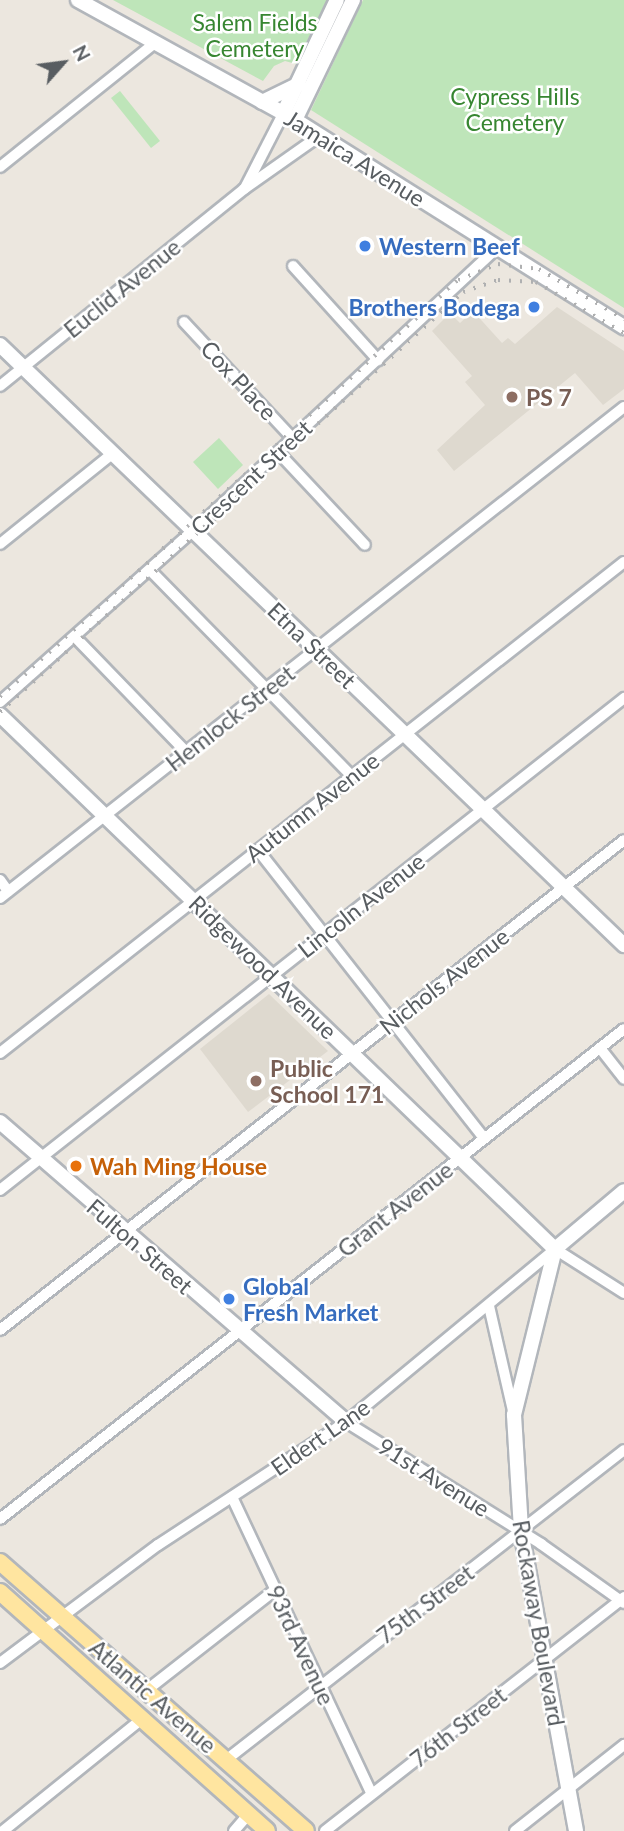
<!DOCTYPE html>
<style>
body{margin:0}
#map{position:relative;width:624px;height:1831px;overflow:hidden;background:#ece7df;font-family:Lato,sans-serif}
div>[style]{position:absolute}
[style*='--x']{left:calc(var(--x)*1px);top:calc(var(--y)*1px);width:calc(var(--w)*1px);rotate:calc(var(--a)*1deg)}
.education>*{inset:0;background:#ded9cf}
.green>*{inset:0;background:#bee5b9}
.roads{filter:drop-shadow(2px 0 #b2b6bb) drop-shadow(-2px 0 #b2b6bb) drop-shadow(0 2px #b2b6bb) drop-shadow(0 -2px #b2b6bb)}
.street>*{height:10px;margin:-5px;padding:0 5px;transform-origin:5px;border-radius:5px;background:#fff}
.secondary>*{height:14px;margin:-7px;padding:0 7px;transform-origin:7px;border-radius:7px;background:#fff}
.primary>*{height:16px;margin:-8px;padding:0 8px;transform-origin:8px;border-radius:8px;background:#ffe5a0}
.rail>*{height:3.5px;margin-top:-1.75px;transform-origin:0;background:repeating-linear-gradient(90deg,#afb0b1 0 2px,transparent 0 11px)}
.dots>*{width:19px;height:19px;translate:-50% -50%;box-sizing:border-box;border:4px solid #fff;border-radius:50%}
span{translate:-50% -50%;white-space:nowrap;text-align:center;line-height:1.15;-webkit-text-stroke:5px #fff;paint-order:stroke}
.park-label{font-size:23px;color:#378631}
.street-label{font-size:23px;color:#585d61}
.shop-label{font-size:23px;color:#366cbe;font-weight:700}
.left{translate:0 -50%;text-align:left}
.right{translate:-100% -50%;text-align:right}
.education-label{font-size:23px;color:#785e54;font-weight:700}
.food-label{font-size:23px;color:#c56008;font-weight:700}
.north{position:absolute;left:28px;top:28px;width:70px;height:70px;-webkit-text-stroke:5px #fff;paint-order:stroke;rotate:62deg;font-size:19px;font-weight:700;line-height:28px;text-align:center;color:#585d61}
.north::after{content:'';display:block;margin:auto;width:24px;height:32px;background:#585d61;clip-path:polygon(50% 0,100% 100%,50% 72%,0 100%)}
</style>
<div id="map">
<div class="education">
<i style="clip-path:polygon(557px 307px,624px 351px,624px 389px,603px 405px,575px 373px,454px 471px,437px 450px,485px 405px,465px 382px,472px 376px,432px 331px,450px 313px,460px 323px,473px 311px,502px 343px,508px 338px,515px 344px)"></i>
<i style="clip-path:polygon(269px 994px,328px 1051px,248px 1112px,200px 1049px)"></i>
</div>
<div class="green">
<i style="clip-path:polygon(113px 0,327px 0,296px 64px,285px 61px,274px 66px,263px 81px)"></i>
<i style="clip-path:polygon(363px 0,624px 0,624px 308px,311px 110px)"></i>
<i style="clip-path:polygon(120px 91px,160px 141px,151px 148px,111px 98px)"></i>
<i style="clip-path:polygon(219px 438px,243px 465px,218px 489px,193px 462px)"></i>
</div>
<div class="roads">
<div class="street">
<i style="--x:0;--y:167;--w:198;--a:-38.7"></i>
<i style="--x:246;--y:186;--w:81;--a:-62.8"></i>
<i style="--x:293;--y:266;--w:127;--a:47.9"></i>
<i style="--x:184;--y:322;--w:160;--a:47"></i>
<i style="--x:0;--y:386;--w:314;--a:-38.9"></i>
<i style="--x:244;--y:189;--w:92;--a:-35.2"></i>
<i style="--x:278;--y:452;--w:127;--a:46.9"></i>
<i style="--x:0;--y:544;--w:145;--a:-38.8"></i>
<i style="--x:150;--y:570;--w:289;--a:45.6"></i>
<i style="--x:75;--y:637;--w:160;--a:46"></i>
<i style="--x:0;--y:702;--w:271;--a:-41.6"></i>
<i style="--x:203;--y:522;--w:403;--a:-43"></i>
<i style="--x:258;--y:850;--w:366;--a:51.9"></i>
<i style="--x:0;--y:880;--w:14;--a:54"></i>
<i style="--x:0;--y:898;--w:794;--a:-38.2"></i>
<i style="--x:600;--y:1048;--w:39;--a:52"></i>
<i style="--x:0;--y:1053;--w:794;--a:-38.2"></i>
<i style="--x:0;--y:1190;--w:795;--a:-38.25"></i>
<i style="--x:489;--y:1306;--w:108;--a:77.1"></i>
<i style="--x:0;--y:1330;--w:793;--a:-38.14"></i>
<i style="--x:346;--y:1422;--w:230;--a:32"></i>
<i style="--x:541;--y:1544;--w:102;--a:35.4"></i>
<i style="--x:232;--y:1497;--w:327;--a:64.8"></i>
<i style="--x:0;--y:1519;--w:793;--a:-38.14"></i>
<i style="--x:0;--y:1663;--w:197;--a:-36.8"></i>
<i style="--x:158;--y:1545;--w:225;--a:-33.2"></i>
<i style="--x:346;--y:1422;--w:271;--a:-39.6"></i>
<i style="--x:555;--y:1249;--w:82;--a:32.5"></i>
<i style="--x:147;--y:1690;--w:162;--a:-38"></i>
<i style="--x:226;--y:1760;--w:504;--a:-37.91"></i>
<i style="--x:3;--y:1831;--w:179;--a:-38.9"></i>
<i style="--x:234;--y:1831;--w:21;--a:-49"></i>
<i style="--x:325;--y:1831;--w:380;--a:-38"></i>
<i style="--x:515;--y:1831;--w:139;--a:-38.3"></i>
</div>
<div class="secondary">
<i style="--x:78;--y:0;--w:248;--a:28.9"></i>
<i style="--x:295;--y:120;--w:389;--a:32.2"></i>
<i style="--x:262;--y:102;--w:41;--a:-25.9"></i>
<i style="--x:283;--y:114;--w:126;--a:-64.7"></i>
<i style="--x:295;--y:120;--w:133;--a:-64.2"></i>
<i style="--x:0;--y:345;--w:866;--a:43.88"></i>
<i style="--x:0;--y:715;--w:770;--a:43.9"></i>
<i style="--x:0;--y:1122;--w:458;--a:40.9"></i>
<i style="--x:555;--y:1249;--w:171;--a:103.9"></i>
<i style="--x:514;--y:1415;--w:116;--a:86.5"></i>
<i style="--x:521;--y:1531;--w:305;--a:79.6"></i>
<i style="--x:555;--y:1249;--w:90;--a:-40"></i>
</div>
<div class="primary">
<i style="--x:0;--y:1562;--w:407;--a:41.3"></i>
<i style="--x:0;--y:1592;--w:358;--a:41.8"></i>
</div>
</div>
<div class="rail">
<i style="--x:0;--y:697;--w:619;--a:-42.32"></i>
<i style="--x:458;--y:280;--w:43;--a:-21.8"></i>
<i style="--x:498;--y:264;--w:41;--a:7"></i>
<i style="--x:539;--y:269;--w:99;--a:30.5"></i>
<i style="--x:0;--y:712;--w:625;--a:-42.21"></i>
<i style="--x:463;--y:292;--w:37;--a:-19"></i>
<i style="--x:498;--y:280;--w:38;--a:3"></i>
<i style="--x:536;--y:282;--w:102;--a:30.1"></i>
</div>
<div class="dots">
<i style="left:365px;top:246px;background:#3f7fe0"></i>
<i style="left:534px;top:307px;background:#3f7fe0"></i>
<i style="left:512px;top:397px;background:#8d6e63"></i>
<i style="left:256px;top:1081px;background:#8d6e63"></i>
<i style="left:76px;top:1166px;background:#e8710a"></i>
<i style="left:229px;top:1299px;background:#3f7fe0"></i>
</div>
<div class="park-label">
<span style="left:255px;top:35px">Salem Fields<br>Cemetery</span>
<span style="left:515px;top:109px">Cypress Hills<br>Cemetery</span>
</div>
<div class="street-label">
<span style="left:355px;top:158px;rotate:32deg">Jamaica Avenue</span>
<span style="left:122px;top:288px;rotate:-39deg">Euclid Avenue</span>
<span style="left:239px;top:380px;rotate:47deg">Cox Place</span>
<span style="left:251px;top:477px;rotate:-43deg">Crescent Street</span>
<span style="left:312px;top:645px;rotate:44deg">Etna Street</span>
<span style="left:230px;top:718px;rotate:-38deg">Hemlock Street</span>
<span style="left:312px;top:807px;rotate:-38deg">Autumn Avenue</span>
<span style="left:361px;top:905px;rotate:-38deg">Lincoln Avenue</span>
<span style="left:263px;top:967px;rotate:44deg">Ridgewood Avenue</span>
<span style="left:444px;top:981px;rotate:-38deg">Nichols Avenue</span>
<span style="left:395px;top:1209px;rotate:-38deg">Grant Avenue</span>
<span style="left:140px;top:1246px;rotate:41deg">Fulton Street</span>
<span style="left:320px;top:1437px;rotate:-35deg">Eldert Lane</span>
<span style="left:434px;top:1477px;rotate:32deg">91st Avenue</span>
<span style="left:425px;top:1604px;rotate:-37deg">75th Street</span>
<span style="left:539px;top:1623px;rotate:80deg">Rockaway Boulevard</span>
<span style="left:301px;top:1645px;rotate:65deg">93rd Avenue</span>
<span style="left:153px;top:1696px;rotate:41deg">Atlantic Avenue</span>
<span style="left:458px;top:1727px;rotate:-38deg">76th Street</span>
</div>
<div class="shop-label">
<span class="left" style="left:379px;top:246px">Western Beef</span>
<span class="right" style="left:520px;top:307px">Brothers Bodega</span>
<span class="left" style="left:243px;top:1299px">Global<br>Fresh Market</span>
</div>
<div class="education-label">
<span class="left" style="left:526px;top:397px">PS 7</span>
<span class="left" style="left:270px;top:1081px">Public<br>School 171</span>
</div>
<div class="food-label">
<span class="left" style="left:90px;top:1166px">Wah Ming House</span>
</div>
<div class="north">N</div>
</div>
